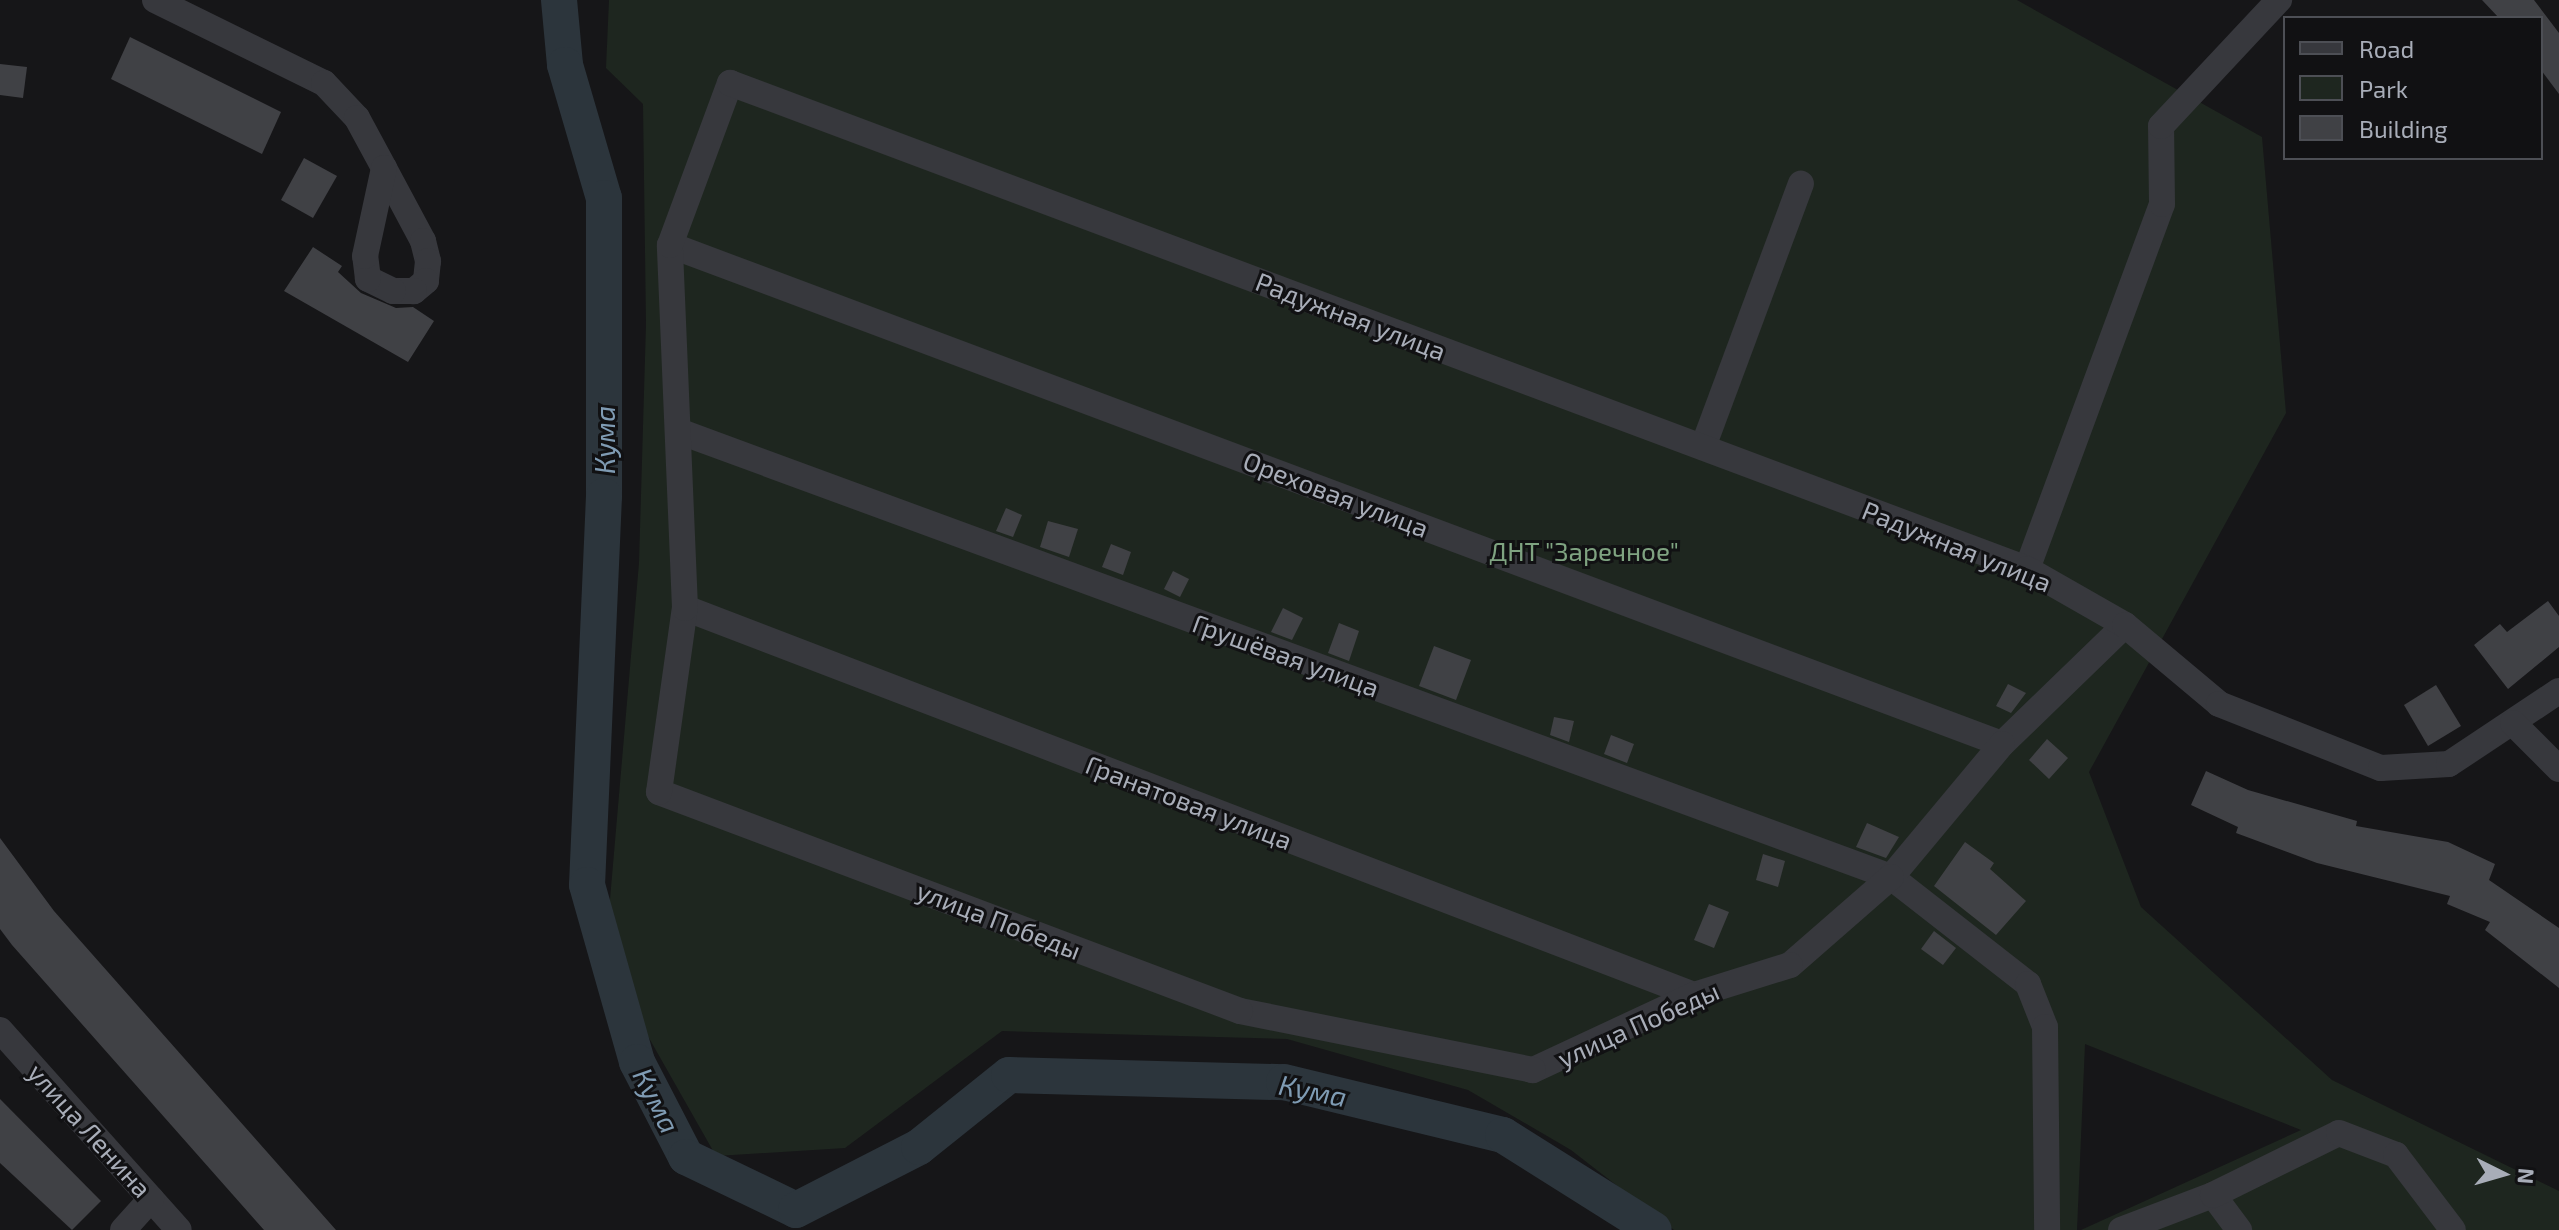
<!DOCTYPE html>
<meta charset="utf-8">
<style>
body{margin:0}
#map{position:relative;width:2559px;height:1230px;overflow:hidden;background:#161618;font-family:"Exo 2",sans-serif}
div>[style]{position:absolute}
[style*='--x']{left:calc(var(--x)*1px);top:calc(var(--y)*1px);width:calc(var(--w)*1px);rotate:calc(var(--a)*1deg)}
.green>*{inset:0;background:#1e261f}
.river>*{height:36px;margin:-18px;padding:0 18px;transform-origin:18px;border-radius:18px;background:#2c353c}
.building>*{inset:0;background:#404145}
.minor>*{height:26px;margin:-13px;padding:0 13px;transform-origin:13px;border-radius:13px;background:#37383d}
span{translate:-50% -50%;white-space:nowrap;text-align:center;line-height:1.15;-webkit-text-stroke:6px #111113;paint-order:stroke}
.street-label{font-size:26px;color:#a8adb8}
.park-label{font-size:26px;color:#7fa381}
.water-label{font-size:28px;color:#7f9bb3;font-style:italic}
.legend{position:absolute;left:2283px;top:16px;width:260px;height:144px;box-sizing:border-box;background:#111113;border:2px solid #4d4f55;margin:0;padding:10px 14px;list-style:none;font-size:24px;color:#a8adb8}
.legend li{display:flex;align-items:center;gap:16px;height:40px}
.legend b{width:40px;border:2px solid #4d4f55}
.north{position:absolute;left:2463px;top:1134px;width:80px;height:80px;-webkit-text-stroke:6px #111113;paint-order:stroke;rotate:95deg;font-size:22px;font-weight:700;line-height:32px;text-align:center;color:#a8adb8}
.north::after{content:'';display:block;margin:auto;width:28px;height:36px;background:#a8adb8;clip-path:polygon(50% 0,100% 100%,50% 72%,0 100%)}
</style>
<div id="map">
<div class="green">
<i style="clip-path:polygon(609px 0,2017px 0,2262px 137px,2286px 413px,2089px 772px,2141px 907px,2332px 1080px,2559px 1191px,2559px 1230px,2081px 1230px,2301px 1130px,2085px 1044px,2077px 1230px,1674px 1230px,1571px 1150px,1468px 1090px,1287px 1039px,1002px 1031px,845px 1148px,716px 1156px,645px 1031px,609px 911px,639px 563px,646px 324px,643px 104px,606px 68px)"></i>
</div>
<div class="river">
<i style="--x:559;--y:0;--w:65;--a:84.7"></i>
<i style="--x:565;--y:65;--w:139;--a:73.7"></i>
<i style="--x:604;--y:198;--w:298;--a:90"></i>
<i style="--x:604;--y:496;--w:389;--a:92.5"></i>
<i style="--x:587;--y:885;--w:184;--a:74.2"></i>
<i style="--x:637;--y:1062;--w:107;--a:62.7"></i>
<i style="--x:686;--y:1157;--w:122;--a:25.7"></i>
<i style="--x:796;--y:1210;--w:138;--a:-27.1"></i>
<i style="--x:919;--y:1147;--w:115;--a:-38.7"></i>
<i style="--x:1009;--y:1075;--w:275;--a:1.5"></i>
<i style="--x:1284;--y:1082;--w:225;--a:13.6"></i>
<i style="--x:1503;--y:1135;--w:178;--a:32.2"></i>
</div>
<div class="building">
<i style="clip-path:polygon(2482px 0,2534px 0,2559px 33px,2559px 94px,2541px 70px,2541px 18px,2499px 18px)"></i>
<i style="clip-path:polygon(130px 37px,281px 112px,262px 154px,111px 79px)"></i>
<i style="clip-path:polygon(0 64px,27px 67px,23px 98px,0 95px)"></i>
<i style="clip-path:polygon(304px 158px,337px 176px,313px 218px,281px 200px)"></i>
<i style="clip-path:polygon(313px 247px,342px 266px,338px 272px,361px 293px,396px 308px,413px 307px,434px 321px,408px 362px,284px 291px)"></i>
<i style="clip-path:polygon(1006px 508px,1022px 515px,1013px 537px,996px 531px)"></i>
<i style="clip-path:polygon(1048px 521px,1078px 529px,1069px 557px,1040px 547px)"></i>
<i style="clip-path:polygon(1111px 544px,1131px 552px,1123px 575px,1102px 567px)"></i>
<i style="clip-path:polygon(1173px 571px,1189px 579px,1180px 597px,1164px 589px)"></i>
<i style="clip-path:polygon(2548px 601px,2559px 616px,2559px 647px,2508px 689px,2474px 645px,2500px 624px,2507px 632px)"></i>
<i style="clip-path:polygon(1283px 608px,1303px 618px,1292px 640px,1271px 632px)"></i>
<i style="clip-path:polygon(1339px 623px,1359px 631px,1349px 661px,1328px 653px)"></i>
<i style="clip-path:polygon(1434px 646px,1471px 660px,1456px 700px,1419px 686px)"></i>
<i style="clip-path:polygon(2008px 684px,2026px 693px,2011px 713px,1996px 706px)"></i>
<i style="clip-path:polygon(2436px 685px,2461px 726px,2428px 746px,2404px 705px)"></i>
<i style="clip-path:polygon(1554px 717px,1574px 721px,1569px 742px,1550px 735px)"></i>
<i style="clip-path:polygon(1611px 735px,1634px 744px,1627px 763px,1604px 754px)"></i>
<i style="clip-path:polygon(2047px 739px,2068px 758px,2049px 779px,2029px 760px)"></i>
<i style="clip-path:polygon(2206px 771px,2248px 790px,2357px 821px,2356px 826px,2448px 842px,2495px 864px,2489px 880px,2559px 928px,2559px 988px,2485px 930px,2490px 922px,2447px 904px,2450px 896px,2317px 863px,2236px 833px,2238px 827px,2191px 805px)"></i>
<i style="clip-path:polygon(1867px 823px,1899px 837px,1886px 858px,1856px 847px)"></i>
<i style="clip-path:polygon(0 838px,54px 911px,336px 1230px,264px 1230px,12px 945px,0 929px)"></i>
<i style="clip-path:polygon(1965px 842px,1994px 863px,1990px 869px,2026px 901px,1996px 935px,1934px 886px)"></i>
<i style="clip-path:polygon(1763px 854px,1785px 861px,1778px 887px,1756px 880px)"></i>
<i style="clip-path:polygon(1709px 904px,1729px 912px,1714px 948px,1694px 940px)"></i>
<i style="clip-path:polygon(1934px 931px,1956px 948px,1943px 965px,1921px 949px)"></i>
<i style="clip-path:polygon(0 1099px,101px 1201px,72px 1230px,0 1163px)"></i>
</div>
<div class="minor">
<i style="--x:155;--y:0;--w:188;--a:26.2"></i>
<i style="--x:324;--y:83;--w:48;--a:46.7"></i>
<i style="--x:357;--y:118;--w:57;--a:61.6"></i>
<i style="--x:384;--y:168;--w:83;--a:61.9"></i>
<i style="--x:423;--y:241;--w:21;--a:76"></i>
<i style="--x:428;--y:261;--w:20;--a:96"></i>
<i style="--x:426;--y:281;--w:16;--a:140"></i>
<i style="--x:414;--y:291;--w:21;--a:180"></i>
<i style="--x:393;--y:291;--w:28;--a:-154"></i>
<i style="--x:368;--y:279;--w:23;--a:-97"></i>
<i style="--x:365;--y:256;--w:90;--a:-77.8"></i>
<i style="--x:670;--y:245;--w:1422;--a:20.54"></i>
<i style="--x:681;--y:432;--w:1289;--a:20.19"></i>
<i style="--x:1891;--y:877;--w:174;--a:38"></i>
<i style="--x:2028;--y:984;--w:46;--a:68.4"></i>
<i style="--x:2045;--y:1027;--w:203;--a:89.4"></i>
<i style="--x:1703;--y:447;--w:281;--a:-69.6"></i>
<i style="--x:2027;--y:569;--w:389;--a:-69.7"></i>
<i style="--x:2162;--y:204;--w:78;--a:-90.7"></i>
<i style="--x:2161;--y:126;--w:173;--a:-46.9"></i>
<i style="--x:685;--y:608;--w:1081;--a:20.98"></i>
<i style="--x:2125;--y:625;--w:171;--a:135.9"></i>
<i style="--x:2002;--y:744;--w:173;--a:129.8"></i>
<i style="--x:1891;--y:877;--w:134;--a:138.9"></i>
<i style="--x:1790;--y:965;--w:101;--a:162.6"></i>
<i style="--x:1694;--y:995;--w:178;--a:155"></i>
<i style="--x:1533;--y:1070;--w:299;--a:-168.6"></i>
<i style="--x:1240;--y:1011;--w:621;--a:-159.35"></i>
<i style="--x:659;--y:792;--w:186;--a:-82"></i>
<i style="--x:685;--y:608;--w:363;--a:-92.4"></i>
<i style="--x:670;--y:245;--w:173;--a:-69.7"></i>
<i style="--x:730;--y:83;--w:1385;--a:20.54"></i>
<i style="--x:2027;--y:569;--w:113;--a:29.7"></i>
<i style="--x:2125;--y:625;--w:123;--a:40"></i>
<i style="--x:2219;--y:704;--w:174;--a:21.6"></i>
<i style="--x:2381;--y:768;--w:68;--a:-3.4"></i>
<i style="--x:2449;--y:764;--w:132;--a:-33.6"></i>
<i style="--x:2513;--y:723;--w:65;--a:45"></i>
<i style="--x:0;--y:1030;--w:268;--a:48.2"></i>
<i style="--x:2213;--y:1195;--w:44;--a:53.4"></i>
<i style="--x:123;--y:1230;--w:42;--a:-47.9"></i>
<i style="--x:2121;--y:1230;--w:98;--a:-20.8"></i>
<i style="--x:2213;--y:1195;--w:140;--a:-26.2"></i>
<i style="--x:2339;--y:1133;--w:61;--a:21.1"></i>
<i style="--x:2396;--y:1155;--w:94;--a:52.8"></i>
</div>
<div class="street-label">
<span style="left:1351px;top:316px;rotate:21deg">Радужная улица</span>
<span style="left:1336px;top:494px;rotate:21deg">Ореховая улица</span>
<span style="left:1957px;top:546px;rotate:22deg">Радужная улица</span>
<span style="left:1286px;top:655px;rotate:20deg">Грушёвая улица</span>
<span style="left:1189px;top:802px;rotate:21deg">Гранатовая улица</span>
<span style="left:999px;top:920px;rotate:21deg">улица Победы</span>
<span style="left:1638px;top:1024px;rotate:-24deg">улица Победы</span>
<span style="left:90px;top:1130px;rotate:48deg">улица Ленина</span>
</div>
<div class="park-label">
<span style="left:1584px;top:551px">ДНТ "Заречное"</span>
</div>
<div class="water-label">
<span style="left:604px;top:440px;rotate:-90deg">Кума</span>
<span style="left:1313px;top:1090px;rotate:11deg">Кума</span>
<span style="left:657px;top:1100px;rotate:63deg">Кума</span>
</div>
<ul class="legend">
<li><b style="height:10px;background:#37383d"></b>Road</li>
<li><b style="height:22px;background:#1e261f"></b>Park</li>
<li><b style="height:22px;background:#404145"></b>Building</li>
</ul>
<div class="north">N</div>
</div>
